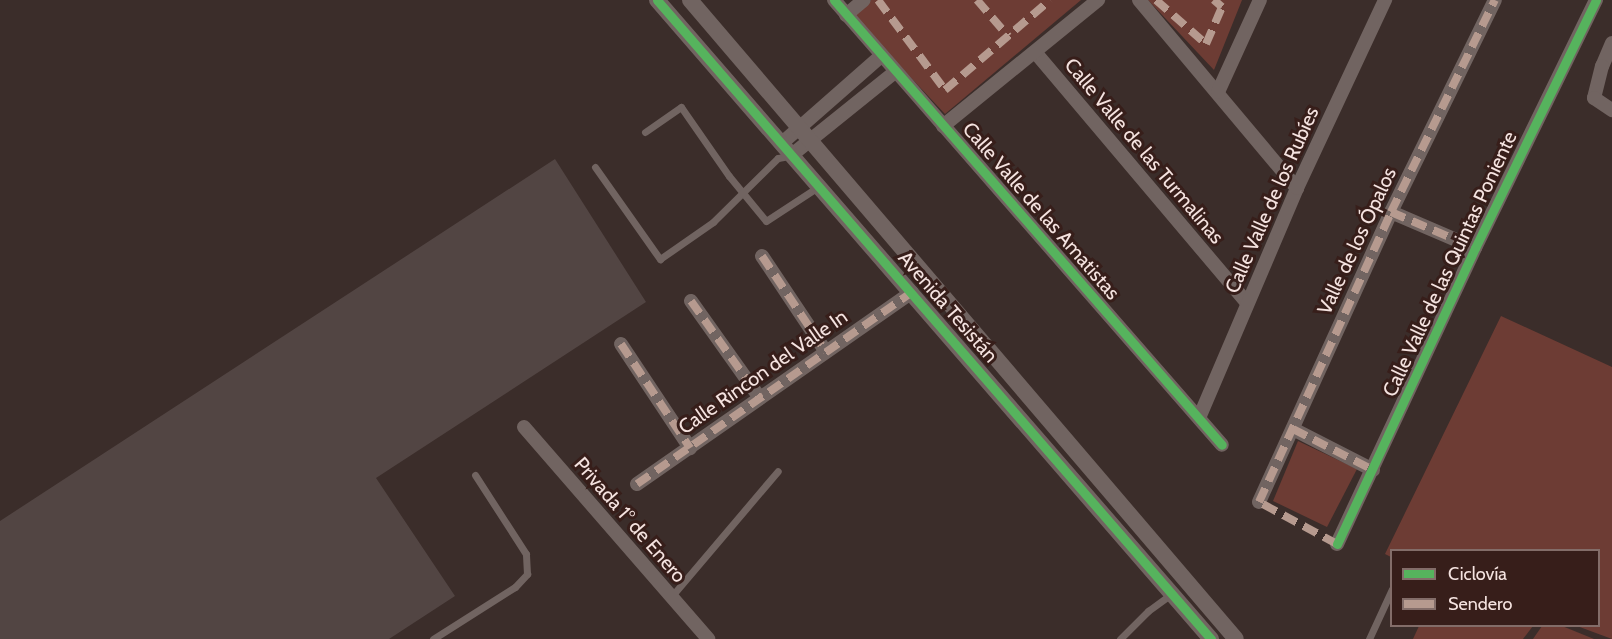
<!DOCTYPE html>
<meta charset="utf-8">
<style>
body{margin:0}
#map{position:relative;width:1612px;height:639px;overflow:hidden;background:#3b2d2a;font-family:Cabin,sans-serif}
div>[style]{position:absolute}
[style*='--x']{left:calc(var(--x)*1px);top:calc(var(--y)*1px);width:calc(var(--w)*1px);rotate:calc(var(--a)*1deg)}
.green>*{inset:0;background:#6d3c34}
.building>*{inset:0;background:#524543}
.service>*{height:7px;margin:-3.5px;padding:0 3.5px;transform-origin:3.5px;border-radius:3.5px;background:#716461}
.minor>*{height:14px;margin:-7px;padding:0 7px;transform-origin:7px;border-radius:7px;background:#716461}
.tertiary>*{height:16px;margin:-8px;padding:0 8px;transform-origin:8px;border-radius:8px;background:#716461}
.quiet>*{height:8px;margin-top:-4px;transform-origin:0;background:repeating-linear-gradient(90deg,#b69a8f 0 15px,transparent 0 23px)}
.cycleway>*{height:9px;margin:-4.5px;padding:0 4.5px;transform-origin:4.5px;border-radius:4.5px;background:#56b35d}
span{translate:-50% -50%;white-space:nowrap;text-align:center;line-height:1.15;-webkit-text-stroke:6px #371e1a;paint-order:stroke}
.street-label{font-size:20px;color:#f5e3e0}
.legend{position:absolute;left:1390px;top:549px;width:210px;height:78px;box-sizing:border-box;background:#371e1a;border:2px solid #836d69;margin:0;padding:8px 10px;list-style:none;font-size:18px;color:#f5e3e0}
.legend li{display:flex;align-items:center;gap:12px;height:30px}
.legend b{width:30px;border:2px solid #836d69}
</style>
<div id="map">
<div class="green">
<i style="clip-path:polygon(871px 0,1081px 0,945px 114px,853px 16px)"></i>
<i style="clip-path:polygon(1148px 0,1242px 0,1214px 70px)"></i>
<i style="clip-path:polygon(1501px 316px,1612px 367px,1612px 639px,1577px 626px,1598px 626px,1598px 550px,1392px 550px,1391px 557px,1385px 554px)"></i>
<i style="clip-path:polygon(1298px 441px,1357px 469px,1327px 527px,1273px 501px)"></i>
<i style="clip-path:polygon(1419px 626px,1533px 626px,1523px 639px,1413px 639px)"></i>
<i style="clip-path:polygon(1542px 626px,1562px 626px,1594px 639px,1533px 639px)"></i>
</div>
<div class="building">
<i style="clip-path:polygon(555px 159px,646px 302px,376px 478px,455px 596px,389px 639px,0 639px,0 521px)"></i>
</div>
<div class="service">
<i style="--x:645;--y:132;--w:44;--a:-34.8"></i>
<i style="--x:681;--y:107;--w:84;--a:55.2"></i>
<i style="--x:729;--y:176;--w:58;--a:50.6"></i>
<i style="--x:766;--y:221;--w:62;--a:-33.2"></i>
<i style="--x:595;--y:167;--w:113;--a:54.8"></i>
<i style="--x:660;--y:259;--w:65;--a:-34.9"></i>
<i style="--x:713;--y:222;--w:91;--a:-44.6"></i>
<i style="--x:778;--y:158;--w:11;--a:-10"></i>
<i style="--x:671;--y:597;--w:165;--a:-49.7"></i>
<i style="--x:433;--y:639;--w:97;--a:-32.4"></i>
<i style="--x:515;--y:587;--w:18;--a:-47"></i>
<i style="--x:527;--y:574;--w:20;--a:-93"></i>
<i style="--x:526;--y:554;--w:94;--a:-122.8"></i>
<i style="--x:1120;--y:639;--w:40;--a:-45"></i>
<i style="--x:1148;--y:611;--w:29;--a:-36"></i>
<i style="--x:1369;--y:639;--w:55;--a:-65.3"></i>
</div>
<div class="minor">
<i style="--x:834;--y:0;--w:590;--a:48.91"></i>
<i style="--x:1139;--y:0;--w:246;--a:50"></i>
<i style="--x:846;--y:15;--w:23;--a:-40"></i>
<i style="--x:1612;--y:43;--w:25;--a:113"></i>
<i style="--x:1602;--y:66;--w:33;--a:104"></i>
<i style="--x:1594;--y:98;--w:22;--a:34"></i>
<i style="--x:1035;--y:52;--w:329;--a:49.8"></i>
<i style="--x:1218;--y:92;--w:101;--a:-65.5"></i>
<i style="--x:943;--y:126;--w:200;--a:-39.1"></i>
<i style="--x:782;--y:143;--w:132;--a:-41.3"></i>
<i style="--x:793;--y:154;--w:131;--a:-38.8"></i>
<i style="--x:1391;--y:212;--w:91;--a:23.2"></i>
<i style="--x:762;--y:256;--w:115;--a:56.3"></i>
<i style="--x:691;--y:301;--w:119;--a:54.6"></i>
<i style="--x:621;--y:344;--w:125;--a:56.4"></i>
<i style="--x:1199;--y:418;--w:250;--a:-66.9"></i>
<i style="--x:1297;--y:188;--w:208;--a:-64.9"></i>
<i style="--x:524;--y:427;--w:281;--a:49"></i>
<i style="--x:1293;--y:429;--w:90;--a:27.1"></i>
<i style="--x:637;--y:484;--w:335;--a:-34.9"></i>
<i style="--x:1259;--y:502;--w:319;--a:-65.5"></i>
<i style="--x:1391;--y:212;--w:236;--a:-63.9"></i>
<i style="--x:1337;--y:544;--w:327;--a:-65"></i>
<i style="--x:1475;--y:248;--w:276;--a:-64"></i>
</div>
<div class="tertiary">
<i style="--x:657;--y:0;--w:846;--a:49.08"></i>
<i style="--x:690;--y:0;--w:840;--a:49.49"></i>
</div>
<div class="quiet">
<i style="--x:878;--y:0;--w:112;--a:53.3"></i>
<i style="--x:945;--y:90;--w:138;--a:-40.6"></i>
<i style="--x:977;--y:0;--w:48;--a:49.3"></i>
<i style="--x:1156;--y:0;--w:67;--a:41.3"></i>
<i style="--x:1206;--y:44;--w:40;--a:-66.6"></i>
<i style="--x:1222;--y:7;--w:11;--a:-139"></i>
<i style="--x:1391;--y:212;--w:91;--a:23.2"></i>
<i style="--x:762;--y:256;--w:115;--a:56.3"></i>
<i style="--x:691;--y:301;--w:119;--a:54.6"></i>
<i style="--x:621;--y:344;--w:125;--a:56.4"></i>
<i style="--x:1293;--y:429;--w:90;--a:27.1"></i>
<i style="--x:637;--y:484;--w:335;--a:-34.9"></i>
<i style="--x:1340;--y:539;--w:6;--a:121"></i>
<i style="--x:1337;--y:544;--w:89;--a:-151.7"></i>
<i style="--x:1259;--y:502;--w:319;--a:-65.5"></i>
<i style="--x:1391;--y:212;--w:236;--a:-63.9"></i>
</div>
<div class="cycleway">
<i style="--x:657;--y:0;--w:846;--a:49.08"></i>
<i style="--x:834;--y:0;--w:590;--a:48.91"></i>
<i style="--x:1337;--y:544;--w:327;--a:-65"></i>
<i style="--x:1475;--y:248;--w:276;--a:-64"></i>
</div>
<div class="street-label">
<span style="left:1144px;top:151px;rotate:50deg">Calle Valle de las Turmalinas</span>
<span style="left:1272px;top:200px;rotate:-66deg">Calle Valle de los Rubíes</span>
<span style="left:1041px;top:211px;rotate:49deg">Calle Valle de las Amatistas</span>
<span style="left:1357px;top:241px;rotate:-65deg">Valle de los Ópalos</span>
<span style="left:1450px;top:264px;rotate:-65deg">Calle Valle de las Quintas Poniente</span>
<span style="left:948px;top:307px;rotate:49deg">Avenida Tesistán</span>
<span style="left:763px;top:372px;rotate:-35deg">Calle Rincon del Valle In</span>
<span style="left:630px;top:520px;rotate:49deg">Privada 1° de Enero</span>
</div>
<ul class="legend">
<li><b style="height:8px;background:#56b35d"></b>Ciclovía</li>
<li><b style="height:8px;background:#b69a8f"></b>Sendero</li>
</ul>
</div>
